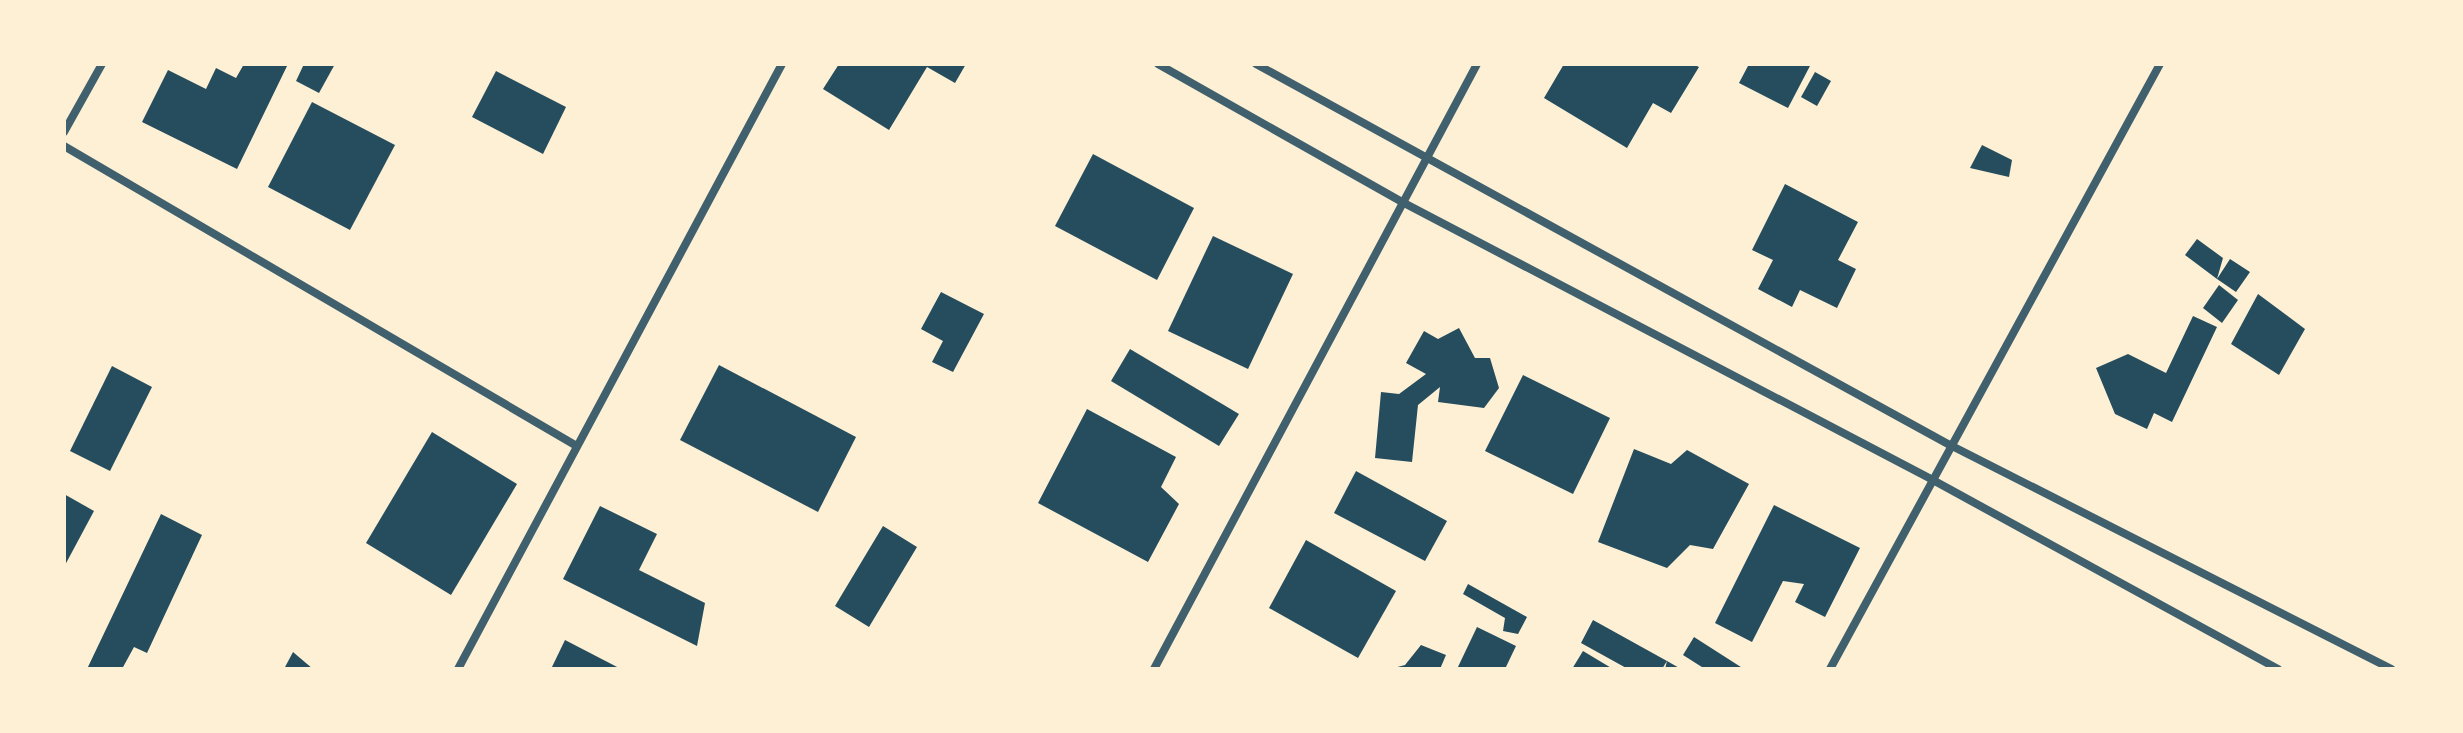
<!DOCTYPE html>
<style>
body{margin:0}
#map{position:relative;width:2463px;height:733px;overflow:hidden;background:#fdf0d5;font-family:Manrope,sans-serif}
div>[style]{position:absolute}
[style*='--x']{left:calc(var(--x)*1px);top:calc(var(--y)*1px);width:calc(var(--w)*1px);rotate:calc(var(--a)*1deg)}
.building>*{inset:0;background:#264d5e}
.minor>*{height:8px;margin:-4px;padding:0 4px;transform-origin:4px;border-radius:4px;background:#3f606c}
span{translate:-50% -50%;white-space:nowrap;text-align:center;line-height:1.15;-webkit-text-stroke:6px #fdf0d5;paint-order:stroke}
.frame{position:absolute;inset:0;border:66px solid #fdf0d5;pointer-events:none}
</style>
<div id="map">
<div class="building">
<i style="clip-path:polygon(244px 64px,288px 64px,237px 169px,142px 122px,168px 70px,206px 89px,216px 68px,236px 78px)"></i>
<i style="clip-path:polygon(304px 64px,335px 64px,319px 93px,296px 81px)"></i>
<i style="clip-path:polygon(839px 64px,966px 64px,955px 83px,927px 67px,889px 130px,823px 89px)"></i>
<i style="clip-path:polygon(1564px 64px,1693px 64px,1699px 67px,1671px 113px,1653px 103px,1627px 148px,1544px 98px)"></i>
<i style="clip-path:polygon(1749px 64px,1811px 64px,1788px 108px,1739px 83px)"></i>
<i style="clip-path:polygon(496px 71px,566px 107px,543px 154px,472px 117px)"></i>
<i style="clip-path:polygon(1815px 72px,1831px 81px,1817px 106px,1801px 97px)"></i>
<i style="clip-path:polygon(312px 102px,395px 145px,350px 230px,268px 187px)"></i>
<i style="clip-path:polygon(1982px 145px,2012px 160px,2009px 177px,1970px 168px)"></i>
<i style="clip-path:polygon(1093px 154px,1194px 208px,1157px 280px,1055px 226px)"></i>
<i style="clip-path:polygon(1785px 184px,1858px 222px,1838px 260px,1856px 269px,1837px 308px,1800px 290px,1792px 307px,1758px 289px,1773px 260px,1752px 250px)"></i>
<i style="clip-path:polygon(1213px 236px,1293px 274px,1248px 369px,1168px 331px)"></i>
<i style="clip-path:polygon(2197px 239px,2223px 258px,2217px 279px,2230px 259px,2250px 272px,2236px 292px,2217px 279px,2185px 255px)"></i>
<i style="clip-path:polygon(2219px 285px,2238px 300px,2222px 323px,2203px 308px)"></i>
<i style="clip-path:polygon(941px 292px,984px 314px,953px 372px,932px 362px,943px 341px,921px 329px)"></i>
<i style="clip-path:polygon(2258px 294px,2305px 329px,2279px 375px,2231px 344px)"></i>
<i style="clip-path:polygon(2193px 316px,2217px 327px,2172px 422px,2154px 413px,2147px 429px,2115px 414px,2096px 368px,2128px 354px,2166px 373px)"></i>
<i style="clip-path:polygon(1459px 328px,1475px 358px,1490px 358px,1499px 388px,1484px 408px,1438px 402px,1440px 387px,1418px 405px,1412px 462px,1375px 458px,1381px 392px,1399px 394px,1426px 374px,1406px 363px,1424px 331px,1438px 339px)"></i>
<i style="clip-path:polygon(1130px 349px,1239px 414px,1219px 446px,1111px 381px)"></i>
<i style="clip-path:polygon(719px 365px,856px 437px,818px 512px,680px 440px)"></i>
<i style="clip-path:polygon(112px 366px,152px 387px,110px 471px,70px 451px)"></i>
<i style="clip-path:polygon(1523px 375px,1610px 418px,1573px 494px,1485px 451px)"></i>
<i style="clip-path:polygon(1087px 409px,1176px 457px,1161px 487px,1179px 504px,1148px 562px,1038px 503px)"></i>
<i style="clip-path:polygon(432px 432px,517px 484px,451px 595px,366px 543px)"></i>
<i style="clip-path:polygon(1634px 449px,1671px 464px,1687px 450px,1749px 484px,1713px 549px,1690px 545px,1667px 568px,1598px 542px)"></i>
<i style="clip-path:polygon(1356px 471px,1447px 521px,1425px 561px,1334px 513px)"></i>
<i style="clip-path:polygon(64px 494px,94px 511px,64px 567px)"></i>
<i style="clip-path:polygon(1774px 505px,1860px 548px,1825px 617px,1795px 602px,1804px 584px,1783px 581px,1752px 642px,1715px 623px)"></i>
<i style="clip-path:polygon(600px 506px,657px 534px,639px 570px,705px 603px,697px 646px,563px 579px)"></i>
<i style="clip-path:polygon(161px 514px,202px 535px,147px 653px,134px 647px,122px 669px,87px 669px)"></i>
<i style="clip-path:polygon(883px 526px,917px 547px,869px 627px,835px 606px)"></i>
<i style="clip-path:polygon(1306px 540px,1396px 591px,1358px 658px,1269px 608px)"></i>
<i style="clip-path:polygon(1468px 584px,1527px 617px,1518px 634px,1503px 631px,1505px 618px,1463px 594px)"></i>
<i style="clip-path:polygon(1593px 620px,1667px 661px,1681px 669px,1665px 669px,1667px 661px,1662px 669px,1628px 669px,1581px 643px)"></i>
<i style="clip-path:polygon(1477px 627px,1516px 646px,1505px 669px,1457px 669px)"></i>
<i style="clip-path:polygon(1694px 637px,1744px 669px,1705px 669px,1683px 655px)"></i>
<i style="clip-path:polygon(565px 640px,621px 669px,551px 669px)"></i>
<i style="clip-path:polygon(1421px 645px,1446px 655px,1440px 669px,1390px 669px,1405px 665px)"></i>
<i style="clip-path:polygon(1583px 651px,1613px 669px,1572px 669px)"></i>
<i style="clip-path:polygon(293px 652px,313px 669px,284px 669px)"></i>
</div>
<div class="minor">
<i style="--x:1158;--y:64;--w:283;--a:29.5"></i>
<i style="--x:1404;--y:203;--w:595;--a:27.64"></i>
<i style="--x:1931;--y:479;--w:396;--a:28.7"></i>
<i style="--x:1256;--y:64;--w:792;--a:28.77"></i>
<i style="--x:1950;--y:445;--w:495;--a:26.9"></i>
<i style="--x:64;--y:132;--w:78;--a:-60.8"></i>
<i style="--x:64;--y:146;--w:592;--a:30.33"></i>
<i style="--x:458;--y:669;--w:686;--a:-61.83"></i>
<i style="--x:1154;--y:669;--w:686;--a:-61.9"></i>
<i style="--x:1830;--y:669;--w:689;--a:-61.39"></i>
</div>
<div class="frame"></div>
</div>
